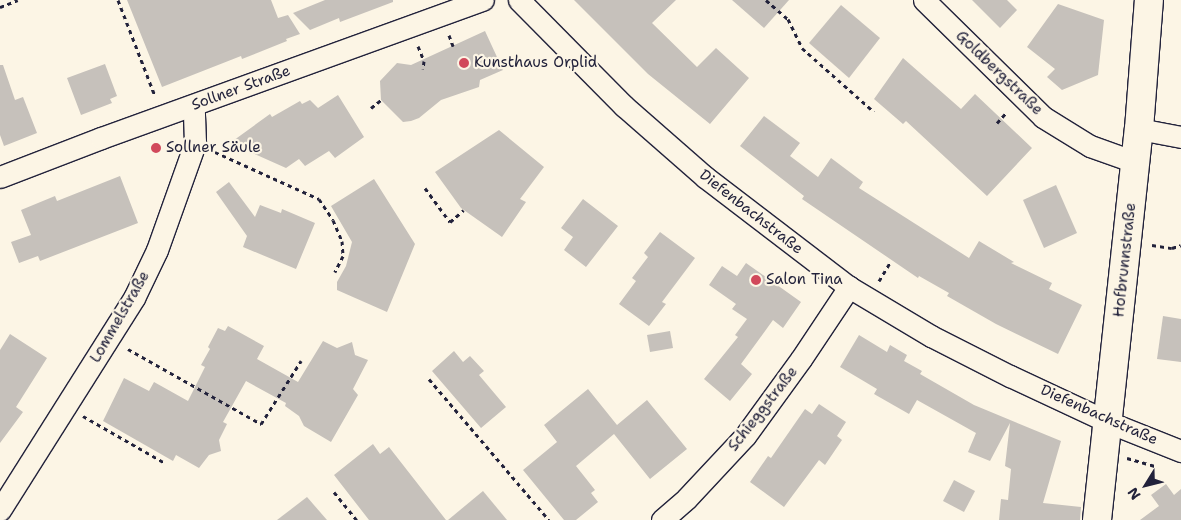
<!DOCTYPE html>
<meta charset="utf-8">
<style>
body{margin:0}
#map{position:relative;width:1181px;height:520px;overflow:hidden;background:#fcf5e5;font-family:"Shantell Sans",sans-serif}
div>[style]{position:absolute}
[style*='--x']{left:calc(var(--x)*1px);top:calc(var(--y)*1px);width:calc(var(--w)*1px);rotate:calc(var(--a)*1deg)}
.building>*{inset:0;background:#c6c1bb}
.path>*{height:3px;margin-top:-1.5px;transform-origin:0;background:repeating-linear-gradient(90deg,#22223b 0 4px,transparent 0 8px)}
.roads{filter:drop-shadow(1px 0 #22223b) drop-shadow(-1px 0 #22223b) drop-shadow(0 1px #22223b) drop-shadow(0 -1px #22223b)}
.street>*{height:21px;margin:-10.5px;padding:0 10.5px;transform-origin:10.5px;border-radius:10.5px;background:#fcf5e5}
.secondary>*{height:28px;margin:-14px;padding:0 14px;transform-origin:14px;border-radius:14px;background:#fcf5e5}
.dots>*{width:14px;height:14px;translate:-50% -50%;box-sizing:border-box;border:2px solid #fcf5e5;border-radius:50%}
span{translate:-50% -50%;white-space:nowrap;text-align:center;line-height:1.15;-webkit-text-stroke:4.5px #fcf5e5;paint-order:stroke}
.poi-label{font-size:15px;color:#22223b}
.left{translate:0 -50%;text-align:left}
.street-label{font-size:15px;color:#22223b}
.north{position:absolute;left:1121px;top:460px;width:50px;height:50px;-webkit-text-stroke:4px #fcf5e5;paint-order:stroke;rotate:234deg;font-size:14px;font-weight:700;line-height:20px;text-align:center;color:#22223b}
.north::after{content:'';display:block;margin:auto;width:18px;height:22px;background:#22223b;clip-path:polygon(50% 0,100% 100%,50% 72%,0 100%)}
</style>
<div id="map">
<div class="building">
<i style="clip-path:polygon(127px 0,271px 0,278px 18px,288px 15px,300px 34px,286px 39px,287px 41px,242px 59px,241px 56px,162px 87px)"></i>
<i style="clip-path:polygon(325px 0,393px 0,393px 2px,340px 22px,339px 18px,310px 30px,293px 13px)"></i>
<i style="clip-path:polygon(574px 0,676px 0,652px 23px,697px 67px,716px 48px,749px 78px,710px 124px,648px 74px)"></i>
<i style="clip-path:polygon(732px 0,789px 0,764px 28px)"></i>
<i style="clip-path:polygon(972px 0,1007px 0,1017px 10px,1000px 28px)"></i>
<i style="clip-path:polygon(1058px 4px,1104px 20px,1098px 75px,1062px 90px,1047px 77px,1055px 69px,1027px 47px)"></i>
<i style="clip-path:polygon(841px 5px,880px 38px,849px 78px,809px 43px)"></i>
<i style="clip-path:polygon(485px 31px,503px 70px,480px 80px,479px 87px,441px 100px,419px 118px,411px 121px,403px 122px,381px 100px,380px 81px,397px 63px,411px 65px)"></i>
<i style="clip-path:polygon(903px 58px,961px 109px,975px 94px,1032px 148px,987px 196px,906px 121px,903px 124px,874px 99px)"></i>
<i style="clip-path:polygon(105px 64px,117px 96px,110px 99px,112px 103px,81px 115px,67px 78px)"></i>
<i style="clip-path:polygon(0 65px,3px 65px,15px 100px,23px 97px,37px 133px,4px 146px,0 135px)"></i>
<i style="clip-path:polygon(338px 95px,364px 137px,335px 158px,329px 151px,305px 166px,299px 159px,286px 168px,230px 143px,270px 114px,272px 117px,300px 101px,302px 104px,310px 100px,318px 108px)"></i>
<i style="clip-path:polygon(764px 116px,800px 143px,790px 156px,818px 177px,831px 158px,863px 182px,859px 188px,969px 258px,979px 241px,1014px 262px,1011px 263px,1052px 283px,1049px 289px,1082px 305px,1058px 354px,996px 324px,947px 296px,949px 293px,919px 276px,918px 278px,802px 199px,804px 196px,740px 146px)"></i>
<i style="clip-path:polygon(499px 130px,544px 167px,520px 199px,526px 202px,502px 237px,461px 208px,435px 172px)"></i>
<i style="clip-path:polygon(120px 176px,138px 223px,40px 261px,38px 256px,19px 263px,11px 242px,31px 235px,21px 210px,55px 196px,57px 201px)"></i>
<i style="clip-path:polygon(374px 179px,415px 244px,387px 312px,337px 290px,337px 282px,346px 266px,352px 242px,331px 206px)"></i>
<i style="clip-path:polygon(229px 182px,255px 217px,260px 205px,281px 213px,282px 209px,315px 223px,296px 269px,243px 247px,247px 236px,216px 192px)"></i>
<i style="clip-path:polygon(1056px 185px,1077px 233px,1044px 248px,1023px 200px)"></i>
<i style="clip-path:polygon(583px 199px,618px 226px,586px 267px,564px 250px,573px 237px,561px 228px)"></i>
<i style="clip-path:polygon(660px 232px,695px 258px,662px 302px,666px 304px,649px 326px,619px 304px,636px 281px,632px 278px,648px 257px,644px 253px)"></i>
<i style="clip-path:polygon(746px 263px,801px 302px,783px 328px,773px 320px,741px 364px,752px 374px,730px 401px,704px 379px,738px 337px,735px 335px,747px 319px,732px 309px,736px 304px,709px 285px,722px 266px,737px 276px)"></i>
<i style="clip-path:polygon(1163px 316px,1181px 319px,1181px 362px,1157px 359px)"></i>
<i style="clip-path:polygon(228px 326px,264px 346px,257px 359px,298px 382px,323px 341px,337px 348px,352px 342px,355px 355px,368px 360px,353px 389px,358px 395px,331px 442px,304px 426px,299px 416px,285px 406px,286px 403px,246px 381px,223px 422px,227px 424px,219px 440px,221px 451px,209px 455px,199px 468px,176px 455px,173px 461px,103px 421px,124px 378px,149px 391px,154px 382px,188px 401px,205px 367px,201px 365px,210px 349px,208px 347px,218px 328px,225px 331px)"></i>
<i style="clip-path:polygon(670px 331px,673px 348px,650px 352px,647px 335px)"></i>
<i style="clip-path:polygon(10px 334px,47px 358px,16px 407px,23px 412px,0 443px,0 350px)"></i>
<i style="clip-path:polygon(859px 335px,887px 352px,890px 345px,907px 355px,904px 361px,922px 371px,920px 374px,974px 405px,1061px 441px,1043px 503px,1081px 507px,1080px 520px,999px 520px,1001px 499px,1008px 500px,1011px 469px,1005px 466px,1010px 423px,990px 461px,968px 452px,976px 433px,917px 400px,909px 414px,874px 394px,877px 389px,840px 367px)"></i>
<i style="clip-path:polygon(454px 351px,463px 362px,470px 356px,484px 371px,479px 375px,506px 407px,481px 428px,432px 371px)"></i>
<i style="clip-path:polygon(588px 389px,617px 425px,647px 400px,687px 449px,650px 479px,614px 434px,576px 466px,595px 490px,591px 493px,598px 502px,576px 520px,564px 520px,523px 470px,557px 442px,544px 425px)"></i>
<i style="clip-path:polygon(819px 404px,846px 422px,837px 436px,842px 440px,825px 465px,819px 460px,784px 507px,750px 482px,768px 456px,771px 458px,805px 409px,812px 414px)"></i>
<i style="clip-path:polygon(373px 444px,380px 454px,389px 447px,446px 520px,369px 520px,334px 475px)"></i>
<i style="clip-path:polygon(954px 480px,975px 491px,964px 512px,943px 501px)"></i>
<i style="clip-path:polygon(1166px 484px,1174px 495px,1181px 489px,1181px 520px,1140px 520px,1159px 506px,1151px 495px)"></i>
<i style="clip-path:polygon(483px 491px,507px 520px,448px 520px)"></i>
<i style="clip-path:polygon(307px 497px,327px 520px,277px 520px)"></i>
</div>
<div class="path">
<i style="--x:118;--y:0;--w:103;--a:68.9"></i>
<i style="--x:766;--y:0;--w:29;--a:41"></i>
<i style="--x:788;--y:19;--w:32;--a:64"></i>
<i style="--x:802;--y:48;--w:96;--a:41.6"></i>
<i style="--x:0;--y:7;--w:19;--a:-21"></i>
<i style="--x:449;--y:35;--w:12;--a:70"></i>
<i style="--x:418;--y:46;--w:16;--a:68"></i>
<i style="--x:424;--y:61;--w:8;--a:97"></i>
<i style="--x:371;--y:108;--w:13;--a:-39"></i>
<i style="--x:997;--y:123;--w:15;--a:-48"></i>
<i style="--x:215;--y:152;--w:114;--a:24.3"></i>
<i style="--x:319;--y:199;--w:25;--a:56"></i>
<i style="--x:333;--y:220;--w:23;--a:67"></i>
<i style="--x:342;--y:241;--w:15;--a:86"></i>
<i style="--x:343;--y:256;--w:18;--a:117"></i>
<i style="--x:425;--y:188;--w:42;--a:53.7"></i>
<i style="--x:450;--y:222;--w:18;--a:-41"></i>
<i style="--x:1152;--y:245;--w:20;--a:9"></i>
<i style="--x:1172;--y:248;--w:9;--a:-18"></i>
<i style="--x:879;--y:281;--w:23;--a:-59"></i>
<i style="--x:128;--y:349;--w:153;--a:29.4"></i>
<i style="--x:261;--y:424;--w:75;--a:-57.6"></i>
<i style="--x:429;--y:379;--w:185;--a:49.6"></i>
<i style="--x:83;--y:416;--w:95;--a:29.8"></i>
<i style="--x:1127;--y:458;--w:29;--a:16"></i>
<i style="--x:334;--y:492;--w:36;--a:51"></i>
</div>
<div class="roads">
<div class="street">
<i style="--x:519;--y:0;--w:149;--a:45.3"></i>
<i style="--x:624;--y:106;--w:108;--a:41.2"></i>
<i style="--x:705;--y:177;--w:181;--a:37.4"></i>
<i style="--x:849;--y:287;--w:96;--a:30.9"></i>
<i style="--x:931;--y:336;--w:89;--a:26.9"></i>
<i style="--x:1010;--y:376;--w:108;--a:25.1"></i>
<i style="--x:1108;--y:422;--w:79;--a:21.7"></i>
<i style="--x:924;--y:0;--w:167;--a:44.5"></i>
<i style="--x:1043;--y:117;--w:55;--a:31.7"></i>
<i style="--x:1090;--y:146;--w:48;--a:19.6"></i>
<i style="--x:1139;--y:129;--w:43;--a:10.8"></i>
<i style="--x:0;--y:177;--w:108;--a:-21.1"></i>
<i style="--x:101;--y:138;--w:406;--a:-19.9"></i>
<i style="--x:0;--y:510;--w:251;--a:-57.7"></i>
<i style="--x:134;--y:298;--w:53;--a:-64.4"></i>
<i style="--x:157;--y:250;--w:114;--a:-70.4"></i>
<i style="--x:195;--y:143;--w:38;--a:-92"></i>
<i style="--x:662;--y:520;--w:33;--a:-41"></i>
<i style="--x:687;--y:498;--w:85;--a:-46.9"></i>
<i style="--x:745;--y:436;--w:95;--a:-54"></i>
<i style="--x:801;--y:359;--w:87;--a:-56.3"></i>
</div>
<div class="secondary">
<i style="--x:1097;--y:520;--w:393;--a:-83.9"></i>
<i style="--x:1139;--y:129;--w:129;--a:-85.6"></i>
</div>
</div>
<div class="dots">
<i style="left:464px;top:63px;background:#d1495b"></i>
<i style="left:156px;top:148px;background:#d1495b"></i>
<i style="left:756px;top:280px;background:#d1495b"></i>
</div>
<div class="poi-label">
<span class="left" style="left:474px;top:63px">Kunsthaus Orplid</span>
<span class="left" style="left:166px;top:148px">Sollner Säule</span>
<span class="left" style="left:766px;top:280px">Salon Tina</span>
</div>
<div class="street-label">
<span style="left:999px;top:73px;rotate:44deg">Goldbergstraße</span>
<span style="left:241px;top:88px;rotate:-20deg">Sollner Straße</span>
<span style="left:751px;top:212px;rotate:38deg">Diefenbachstraße</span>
<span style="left:1125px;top:260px;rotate:-84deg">Hofbrunnstraße</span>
<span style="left:120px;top:317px;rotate:-60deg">Lommelstraße</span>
<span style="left:763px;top:409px;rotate:-52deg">Schieggstraße</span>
<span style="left:1099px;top:415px;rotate:24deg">Diefenbachstraße</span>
</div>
<div class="north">N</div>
</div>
